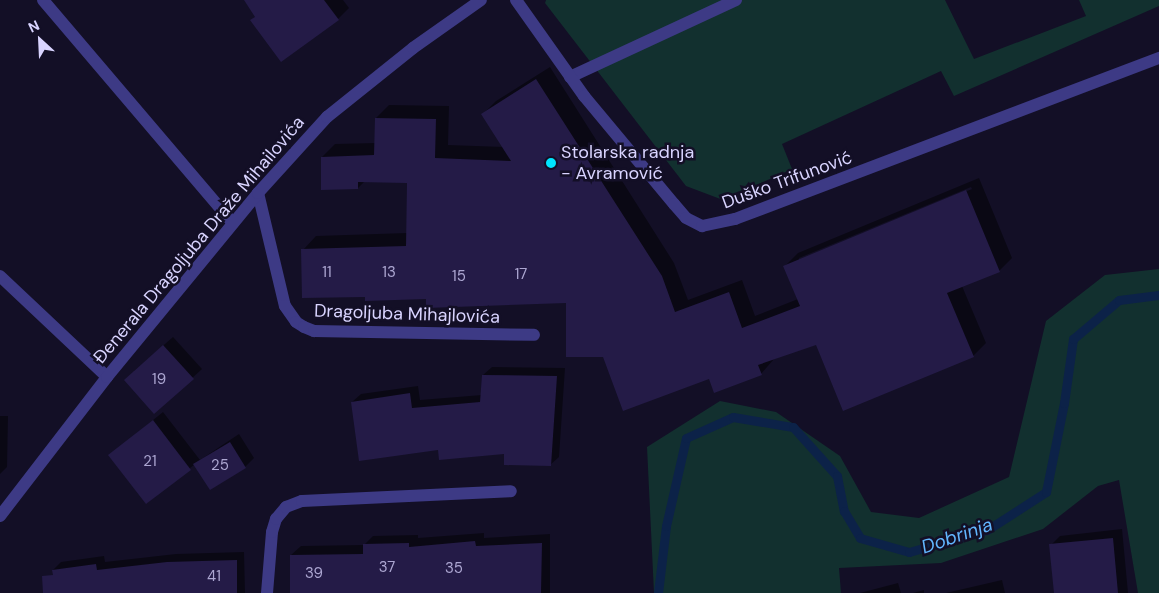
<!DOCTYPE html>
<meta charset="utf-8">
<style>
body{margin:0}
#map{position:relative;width:1159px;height:593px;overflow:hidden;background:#130f26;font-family:"DM Sans",sans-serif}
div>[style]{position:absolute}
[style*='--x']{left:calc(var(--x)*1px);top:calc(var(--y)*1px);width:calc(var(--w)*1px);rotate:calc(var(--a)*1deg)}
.green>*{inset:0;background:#12302f}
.shadow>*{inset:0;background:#0007}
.stream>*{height:9px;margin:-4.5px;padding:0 4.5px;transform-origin:4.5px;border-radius:4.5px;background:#0c2248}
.building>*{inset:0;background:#241b47}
.service>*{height:12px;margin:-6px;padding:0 6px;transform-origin:6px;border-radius:6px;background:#3d3a85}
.minor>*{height:12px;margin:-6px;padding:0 6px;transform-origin:6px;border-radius:6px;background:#3d3a85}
.dots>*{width:14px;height:14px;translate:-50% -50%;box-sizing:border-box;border:2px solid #130f26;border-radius:50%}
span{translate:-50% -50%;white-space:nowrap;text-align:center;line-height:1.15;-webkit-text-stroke:5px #130f26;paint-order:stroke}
.number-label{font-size:15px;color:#aca6d1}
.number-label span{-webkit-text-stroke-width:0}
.poi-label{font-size:18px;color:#d9d4ff}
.left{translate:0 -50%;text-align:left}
.street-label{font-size:18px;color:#d9d4ff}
.water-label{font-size:19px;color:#62b6ff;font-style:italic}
.north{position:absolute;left:15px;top:15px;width:50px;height:50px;-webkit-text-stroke:4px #130f26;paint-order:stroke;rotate:335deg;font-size:14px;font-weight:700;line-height:20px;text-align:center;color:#d9d4ff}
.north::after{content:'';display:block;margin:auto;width:18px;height:22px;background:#d9d4ff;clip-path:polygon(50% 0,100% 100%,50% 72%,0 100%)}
</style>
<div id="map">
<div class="green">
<i style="clip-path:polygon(546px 0,945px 0,974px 59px,1086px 16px,1079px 0,1159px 0,1159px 6px,954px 96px,941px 71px,782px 144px,792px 169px,723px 200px,686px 186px,545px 3px)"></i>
<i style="clip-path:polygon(1159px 269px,1159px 593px,1138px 593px,1119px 480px,1098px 486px,1043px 529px,941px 563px,839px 568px,841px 593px,654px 593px,647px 447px,720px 401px,776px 412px,840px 456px,871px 512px,919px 518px,1009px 477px,1046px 321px,1105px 275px)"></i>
</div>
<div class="shadow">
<i style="clip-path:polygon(246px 0,343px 0,349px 8px,338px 19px,256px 17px)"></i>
<i style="clip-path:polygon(evenodd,550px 67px,674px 263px,688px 300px,742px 280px,755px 316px,798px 299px,785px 266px,798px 253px,979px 178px,1012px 258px,999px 271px,962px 286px,986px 343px,973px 356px,816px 343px,774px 359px,761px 374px,709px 378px,604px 356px,567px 301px,366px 296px,303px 250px,316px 236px,407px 233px,409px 181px,365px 181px,358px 188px,322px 157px,335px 144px,376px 143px,376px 118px,389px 105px,449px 106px,448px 145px,504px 147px,483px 114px,496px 101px,550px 67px,971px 187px,972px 189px,799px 261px,799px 258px,971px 187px)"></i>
<i style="clip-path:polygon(173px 337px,202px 369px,154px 413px,134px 371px)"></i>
<i style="clip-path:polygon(492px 367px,565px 368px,559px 457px,550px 465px,505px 453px,439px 449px,352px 402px,361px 394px,418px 386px,420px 400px,482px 395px,483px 375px)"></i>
<i style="clip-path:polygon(163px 412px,200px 460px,239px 434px,254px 458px,245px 467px,195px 464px,147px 503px,110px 455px)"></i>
<i style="clip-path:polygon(0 416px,8px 416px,7px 467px,0 474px)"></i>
<i style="clip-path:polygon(1122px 529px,1128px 593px,1055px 593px,1051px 545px,1060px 536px)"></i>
<i style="clip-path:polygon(484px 533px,484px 538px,550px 534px,550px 593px,292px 593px,291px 555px,301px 546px,364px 545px,373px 536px,418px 535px,418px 538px)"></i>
<i style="clip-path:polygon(244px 552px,245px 593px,56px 593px,53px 570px,61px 562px,104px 556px,105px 562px,176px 554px)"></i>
<i style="clip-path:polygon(1002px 580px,1005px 593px,946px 593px)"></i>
<i style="clip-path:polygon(898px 583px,901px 593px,860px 593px)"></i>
<i style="clip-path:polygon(924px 590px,924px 593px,913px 593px)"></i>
</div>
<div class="stream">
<i style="--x:658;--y:593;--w:67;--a:-83.2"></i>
<i style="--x:666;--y:526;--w:90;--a:-77.2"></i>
<i style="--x:686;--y:438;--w:51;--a:-24.1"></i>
<i style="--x:733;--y:417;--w:61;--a:9.5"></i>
<i style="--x:793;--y:427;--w:66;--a:48.1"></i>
<i style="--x:837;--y:476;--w:36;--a:79"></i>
<i style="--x:844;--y:511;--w:31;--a:59"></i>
<i style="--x:860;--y:538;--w:51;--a:15.9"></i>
<i style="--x:909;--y:552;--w:81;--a:-15.8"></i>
<i style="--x:987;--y:530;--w:70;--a:-32.8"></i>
<i style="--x:1046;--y:492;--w:91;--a:-78.6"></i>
<i style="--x:1064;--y:403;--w:65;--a:-82"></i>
<i style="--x:1073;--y:339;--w:60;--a:-40.3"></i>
<i style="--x:1119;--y:300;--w:40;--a:-7.1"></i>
</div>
<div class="building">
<i style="clip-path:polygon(244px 0,324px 0,339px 20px,281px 62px,250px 20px,255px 17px)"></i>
<i style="clip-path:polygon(536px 79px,662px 276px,675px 312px,729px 292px,742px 328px,800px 306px,783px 266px,966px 190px,1000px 272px,947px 293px,974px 357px,843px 411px,816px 345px,758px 365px,762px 375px,714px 393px,709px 379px,623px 411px,603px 357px,566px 357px,566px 303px,426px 308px,426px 299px,365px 301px,365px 297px,302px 298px,301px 249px,406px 246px,407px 183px,358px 182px,358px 189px,321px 190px,321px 157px,374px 155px,375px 118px,436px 119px,435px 158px,511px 161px,481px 114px)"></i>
<i style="clip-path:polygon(163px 345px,194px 379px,154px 414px,124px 380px)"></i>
<i style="clip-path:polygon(482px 375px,557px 376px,551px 466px,504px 465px,504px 454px,439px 460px,438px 450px,359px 461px,351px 402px,410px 393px,412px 408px,480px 402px)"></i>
<i style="clip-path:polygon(153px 420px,191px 470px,146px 504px,108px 455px)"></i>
<i style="clip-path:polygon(230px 442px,246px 468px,210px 490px,193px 464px)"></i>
<i style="clip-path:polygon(1113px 538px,1118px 593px,1054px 593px,1049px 544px)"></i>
<i style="clip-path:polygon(475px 541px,476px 546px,542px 543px,541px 593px,290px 593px,290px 555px,363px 554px,363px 544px,409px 543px,409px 547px)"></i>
<i style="clip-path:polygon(237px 560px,237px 593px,43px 593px,42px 576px,53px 575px,52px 570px,96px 564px,97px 570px,167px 562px)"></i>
</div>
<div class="service">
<i style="--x:43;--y:0;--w:293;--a:49.6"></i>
<i style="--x:570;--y:77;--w:183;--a:-24.9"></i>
<i style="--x:258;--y:193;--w:116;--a:76.6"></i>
<i style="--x:285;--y:306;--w:19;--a:55"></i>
<i style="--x:296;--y:322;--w:9;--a:32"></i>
<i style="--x:304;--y:327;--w:11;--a:22"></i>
<i style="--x:314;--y:331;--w:220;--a:1"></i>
<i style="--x:0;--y:276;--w:147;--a:43.3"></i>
</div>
<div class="minor">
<i style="--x:516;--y:0;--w:118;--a:54.7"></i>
<i style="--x:584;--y:96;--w:141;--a:50.2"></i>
<i style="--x:674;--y:204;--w:18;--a:49"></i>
<i style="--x:686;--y:218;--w:18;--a:27"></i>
<i style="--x:702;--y:226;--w:34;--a:-12"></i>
<i style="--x:735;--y:219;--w:454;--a:-20.8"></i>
<i style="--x:0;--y:516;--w:175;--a:-52.4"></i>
<i style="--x:107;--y:377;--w:238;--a:-50.6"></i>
<i style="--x:258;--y:193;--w:103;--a:-47.8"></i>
<i style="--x:327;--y:117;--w:110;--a:-38.7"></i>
<i style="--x:413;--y:48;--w:83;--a:-35.2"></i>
<i style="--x:267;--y:593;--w:61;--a:-85.3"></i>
<i style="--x:272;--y:532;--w:14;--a:-73"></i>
<i style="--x:276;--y:519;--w:16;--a:-50"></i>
<i style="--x:286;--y:507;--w:17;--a:-21"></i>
<i style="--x:302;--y:501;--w:209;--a:-2.7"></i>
</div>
<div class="dots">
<i style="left:551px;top:163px;background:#00e5ff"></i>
</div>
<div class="number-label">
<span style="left:327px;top:273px">11</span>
<span style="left:389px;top:273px">13</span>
<span style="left:521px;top:275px">17</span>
<span style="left:459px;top:277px">15</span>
<span style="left:159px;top:380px">19</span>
<span style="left:150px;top:462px">21</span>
<span style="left:220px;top:466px">25</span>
<span style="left:387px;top:568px">37</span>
<span style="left:454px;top:569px">35</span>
<span style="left:314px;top:574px">39</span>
<span style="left:214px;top:577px">41</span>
</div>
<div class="poi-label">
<span class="left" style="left:561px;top:163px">Stolarska radnja<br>- Avramović</span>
</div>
<div class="street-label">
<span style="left:787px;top:180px;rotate:-20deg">Duško Trifunović</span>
<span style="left:199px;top:240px;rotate:-50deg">Đenerala Dragoljuba Draže Mihailovića</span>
<span style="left:407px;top:314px;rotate:2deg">Dragoljuba Mihajlovića</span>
</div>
<div class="water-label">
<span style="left:957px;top:536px;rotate:-19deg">Dobrinja</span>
</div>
<div class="north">N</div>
</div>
